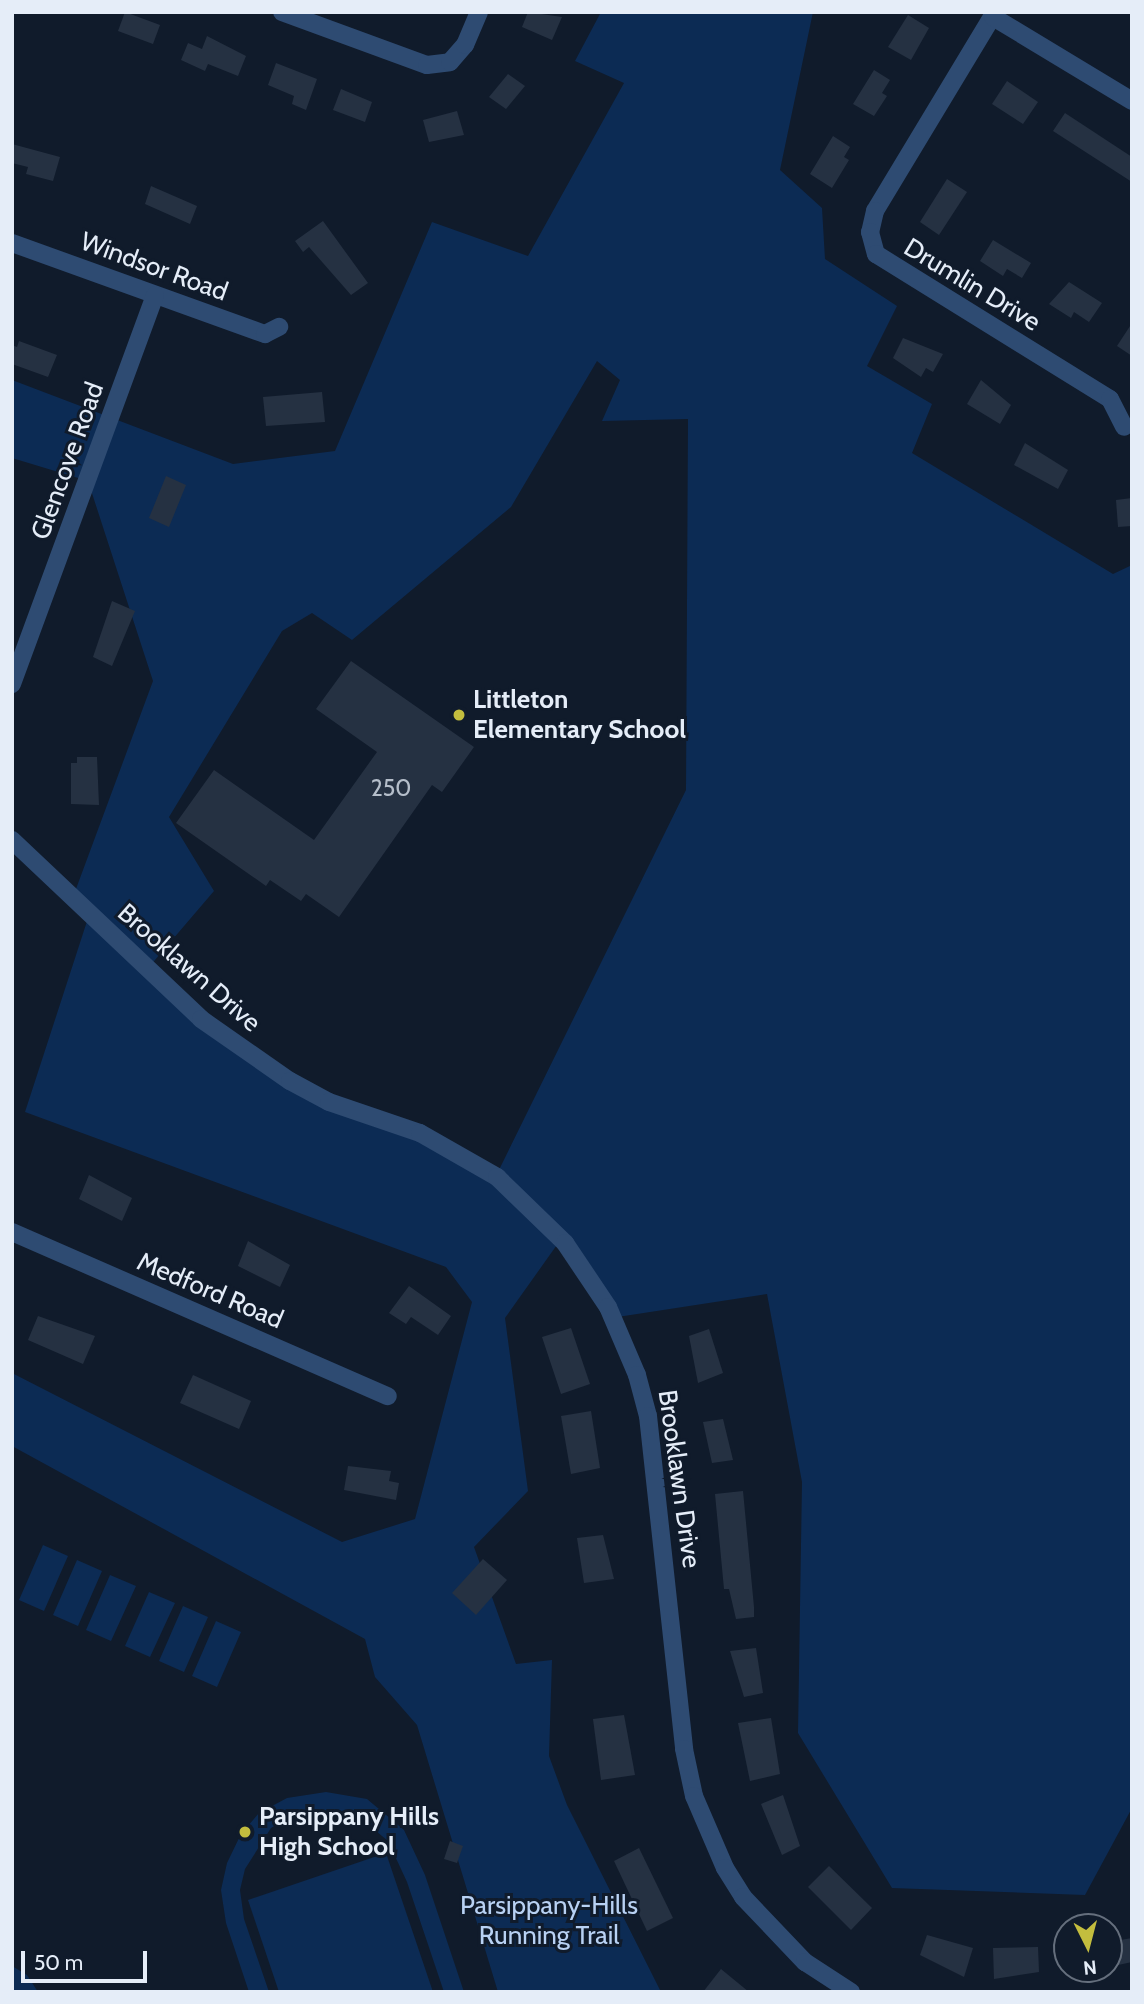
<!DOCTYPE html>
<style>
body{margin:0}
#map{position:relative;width:1144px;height:2004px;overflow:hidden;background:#101b2b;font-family:Cabin,sans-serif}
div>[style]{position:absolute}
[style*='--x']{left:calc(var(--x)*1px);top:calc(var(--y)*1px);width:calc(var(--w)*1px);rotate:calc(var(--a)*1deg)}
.green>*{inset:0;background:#0c2b54}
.building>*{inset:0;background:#253142}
.street>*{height:18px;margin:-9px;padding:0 9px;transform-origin:9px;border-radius:9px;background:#2e4b72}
.dots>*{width:19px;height:19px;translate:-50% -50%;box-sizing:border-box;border:4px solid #101b2b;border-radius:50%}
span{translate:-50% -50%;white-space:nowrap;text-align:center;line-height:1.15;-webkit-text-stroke:6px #101b2b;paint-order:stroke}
.number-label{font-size:23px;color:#b5beca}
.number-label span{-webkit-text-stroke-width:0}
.street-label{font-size:26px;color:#e5edf8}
.poi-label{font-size:26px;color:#e5edf8;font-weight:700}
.left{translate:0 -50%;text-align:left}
.park-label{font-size:26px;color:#b8d1f3}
.frame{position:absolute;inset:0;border:14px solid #e5edf8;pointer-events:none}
.north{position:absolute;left:1053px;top:1913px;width:70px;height:70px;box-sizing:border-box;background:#101b2b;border:2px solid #656f7d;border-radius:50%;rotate:174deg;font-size:19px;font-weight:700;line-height:28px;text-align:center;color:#e5edf8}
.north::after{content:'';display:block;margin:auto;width:24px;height:32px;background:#c3bd3e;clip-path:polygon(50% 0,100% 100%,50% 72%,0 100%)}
.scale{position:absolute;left:21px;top:1951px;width:126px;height:32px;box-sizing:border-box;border:4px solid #e5edf8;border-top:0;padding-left:9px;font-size:21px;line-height:24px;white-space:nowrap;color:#e5edf8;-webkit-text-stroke:5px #101b2b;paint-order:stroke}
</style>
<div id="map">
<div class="green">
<i style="clip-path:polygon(evenodd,601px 12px,813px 12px,780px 170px,822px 208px,825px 259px,897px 306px,867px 366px,932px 404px,912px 453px,1113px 574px,1132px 565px,1132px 1808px,1085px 1895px,892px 1888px,798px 1733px,802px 1482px,767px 1294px,611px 1318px,559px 1242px,505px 1318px,528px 1491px,474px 1547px,516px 1664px,552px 1660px,549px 1756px,567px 1805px,661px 1992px,498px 1992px,417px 1725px,375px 1677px,365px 1639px,12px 1446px,12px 1373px,342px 1542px,415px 1519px,472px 1302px,446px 1267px,25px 1112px,90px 912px,73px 897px,153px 681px,88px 481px,12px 458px,12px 380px,233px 464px,335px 451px,432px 222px,528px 256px,624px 83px,575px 61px,601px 12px,597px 361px,620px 380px,602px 421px,688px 419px,686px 790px,496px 1176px,258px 1064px,149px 967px,214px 891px,169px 817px,282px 631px,312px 613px,352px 640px,511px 507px,597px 361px)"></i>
<i style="clip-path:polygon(43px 1545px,68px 1556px,44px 1611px,19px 1600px)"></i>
<i style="clip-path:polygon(77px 1560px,102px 1571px,78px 1626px,53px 1615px)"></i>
<i style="clip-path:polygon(110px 1575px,136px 1586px,111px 1641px,86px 1630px)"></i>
<i style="clip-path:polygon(149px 1592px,175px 1603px,150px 1657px,125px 1646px)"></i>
<i style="clip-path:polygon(183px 1606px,208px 1617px,184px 1672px,159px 1661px)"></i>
<i style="clip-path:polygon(216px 1621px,241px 1632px,217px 1687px,192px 1676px)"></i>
<i style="clip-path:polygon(326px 1792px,367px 1799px,404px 1830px,425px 1875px,464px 1992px,444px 1992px,407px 1882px,388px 1841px,358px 1816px,326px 1811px,293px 1815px,271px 1828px,245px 1869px,240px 1890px,244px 1919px,269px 1992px,249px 1992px,226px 1923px,221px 1890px,227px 1863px,241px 1834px,259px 1813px,287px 1798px)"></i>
<i style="clip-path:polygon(386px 1853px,433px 1992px,279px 1992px,248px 1900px)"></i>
<i style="clip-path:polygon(12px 1966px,27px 1975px,38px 1992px,12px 1992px)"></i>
</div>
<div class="building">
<i style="clip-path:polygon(125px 12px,160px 25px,153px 44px,118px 31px)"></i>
<i style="clip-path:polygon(528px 12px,562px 17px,552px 40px,522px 27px)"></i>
<i style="clip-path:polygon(908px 15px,929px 28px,911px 60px,888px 47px)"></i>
<i style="clip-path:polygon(207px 36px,246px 56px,238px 76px,208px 64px,205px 71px,181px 60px,188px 43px,202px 49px)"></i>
<i style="clip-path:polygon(276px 63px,317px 79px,306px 110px,292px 104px,294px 96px,268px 85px)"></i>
<i style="clip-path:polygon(874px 70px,890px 80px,882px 93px,887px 96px,874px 116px,853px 104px)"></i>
<i style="clip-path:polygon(508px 74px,525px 86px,506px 109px,489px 97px)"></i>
<i style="clip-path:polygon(1007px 81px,1038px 102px,1023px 124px,992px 104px)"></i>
<i style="clip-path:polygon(341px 89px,372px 102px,365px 122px,333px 110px)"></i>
<i style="clip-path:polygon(457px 111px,464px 135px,429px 142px,423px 120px)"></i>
<i style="clip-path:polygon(1065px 113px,1132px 157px,1132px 182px,1053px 131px)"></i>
<i style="clip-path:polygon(833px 136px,850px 147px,844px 157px,849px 160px,832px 188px,810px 174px)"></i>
<i style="clip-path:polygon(12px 144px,60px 157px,53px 181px,26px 174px,28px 167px,12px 163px)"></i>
<i style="clip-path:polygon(947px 179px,967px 192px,939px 235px,920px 222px)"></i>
<i style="clip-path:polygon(151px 186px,197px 206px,190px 224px,145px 204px)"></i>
<i style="clip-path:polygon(323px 221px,368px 283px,351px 295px,309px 247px,303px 252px,295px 241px)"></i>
<i style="clip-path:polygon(993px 240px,1031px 263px,1022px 278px,1007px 269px,1003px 276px,980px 261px)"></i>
<i style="clip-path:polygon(1069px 282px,1102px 303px,1089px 322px,1074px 312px,1071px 318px,1049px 304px)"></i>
<i style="clip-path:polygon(1132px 323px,1132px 356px,1117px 346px)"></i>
<i style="clip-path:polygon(903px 338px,943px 354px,933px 372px,926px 368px,921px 377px,893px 358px)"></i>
<i style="clip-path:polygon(19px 341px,57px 355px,48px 377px,12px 364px,12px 345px,17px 347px)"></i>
<i style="clip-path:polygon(981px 380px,1011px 405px,1000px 424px,967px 404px)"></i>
<i style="clip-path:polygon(322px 392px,325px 422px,266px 426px,263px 397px)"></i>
<i style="clip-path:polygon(1025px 443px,1068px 470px,1058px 489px,1014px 465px)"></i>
<i style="clip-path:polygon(166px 476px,186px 485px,169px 527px,149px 518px)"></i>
<i style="clip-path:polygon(1132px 498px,1132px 526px,1118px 527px,1116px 500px)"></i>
<i style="clip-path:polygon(112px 601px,135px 611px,112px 666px,93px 657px)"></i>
<i style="clip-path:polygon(351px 661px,474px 747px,442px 792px,432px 785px,339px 917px,306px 894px,301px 901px,270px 880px,266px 886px,176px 823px,214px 770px,314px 840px,377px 752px,316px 709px)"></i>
<i style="clip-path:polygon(77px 757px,97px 757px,99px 805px,71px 804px,71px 763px,77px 763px)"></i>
<i style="clip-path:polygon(89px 1175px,132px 1198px,122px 1221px,79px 1199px)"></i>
<i style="clip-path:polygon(248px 1241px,290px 1265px,280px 1287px,238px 1266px)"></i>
<i style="clip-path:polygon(409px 1286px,451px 1316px,438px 1335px,411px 1317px,406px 1324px,389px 1313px)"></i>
<i style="clip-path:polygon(38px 1316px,95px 1336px,83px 1364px,28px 1340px)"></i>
<i style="clip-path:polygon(571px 1328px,590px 1384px,561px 1394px,542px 1337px)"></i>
<i style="clip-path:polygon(709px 1329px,723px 1373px,698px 1383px,689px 1336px)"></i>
<i style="clip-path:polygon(193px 1375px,251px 1401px,239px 1429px,180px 1403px)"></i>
<i style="clip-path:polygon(591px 1411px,600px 1468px,571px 1474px,561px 1416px)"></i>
<i style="clip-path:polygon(723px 1419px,733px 1460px,712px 1463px,703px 1422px)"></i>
<i style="clip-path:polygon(348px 1466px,391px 1471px,389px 1481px,399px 1483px,396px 1500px,344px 1490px)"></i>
<i style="clip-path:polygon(743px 1491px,754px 1607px,754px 1617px,736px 1619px,729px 1589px,724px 1589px,715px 1494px)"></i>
<i style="clip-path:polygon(603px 1535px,614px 1579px,584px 1583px,577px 1538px)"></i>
<i style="clip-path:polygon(483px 1559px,507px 1580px,476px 1615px,452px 1593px)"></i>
<i style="clip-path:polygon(756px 1648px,763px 1693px,744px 1697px,730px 1651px)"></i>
<i style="clip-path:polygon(624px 1715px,635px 1775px,601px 1780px,593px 1719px)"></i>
<i style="clip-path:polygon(771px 1718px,780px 1774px,750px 1781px,738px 1723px)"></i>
<i style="clip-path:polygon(783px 1795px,800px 1846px,782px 1855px,761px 1804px)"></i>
<i style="clip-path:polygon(450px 1841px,463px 1846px,457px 1863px,444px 1859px)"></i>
<i style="clip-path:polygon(639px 1848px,673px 1918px,647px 1931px,614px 1861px)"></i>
<i style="clip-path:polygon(829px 1866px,872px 1908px,851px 1930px,808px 1887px)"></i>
<i style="clip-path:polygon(927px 1935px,973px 1948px,964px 1977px,920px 1955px)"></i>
<i style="clip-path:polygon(1132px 1938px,1132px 1962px,1109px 1967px,1109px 1942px)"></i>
<i style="clip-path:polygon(1038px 1947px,1039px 1972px,994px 1979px,993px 1948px)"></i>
<i style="clip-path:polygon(721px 1969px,749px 1992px,703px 1992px)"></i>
</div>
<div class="street">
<i style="--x:282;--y:12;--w:154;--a:20.1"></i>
<i style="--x:427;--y:65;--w:23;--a:-7"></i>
<i style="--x:450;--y:62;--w:23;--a:-49"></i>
<i style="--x:465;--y:45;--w:36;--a:-67"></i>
<i style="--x:995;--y:12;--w:232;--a:121.1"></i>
<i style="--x:875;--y:211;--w:22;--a:103"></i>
<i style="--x:870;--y:232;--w:23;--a:75"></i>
<i style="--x:876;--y:254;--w:275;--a:31.8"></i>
<i style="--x:1110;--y:399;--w:31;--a:63"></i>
<i style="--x:993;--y:17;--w:162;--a:31.1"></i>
<i style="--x:12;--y:243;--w:269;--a:19.8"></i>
<i style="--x:265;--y:334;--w:16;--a:-27"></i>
<i style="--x:12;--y:684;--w:414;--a:-69.8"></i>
<i style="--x:12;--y:840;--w:260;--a:43.4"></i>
<i style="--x:201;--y:1019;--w:108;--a:34.9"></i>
<i style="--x:290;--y:1081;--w:44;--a:28.3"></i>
<i style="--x:329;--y:1102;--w:96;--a:18.8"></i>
<i style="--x:420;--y:1133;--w:89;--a:29.7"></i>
<i style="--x:497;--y:1177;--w:95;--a:44.1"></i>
<i style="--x:565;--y:1243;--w:77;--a:56.1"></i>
<i style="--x:608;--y:1307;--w:74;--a:66.9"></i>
<i style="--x:637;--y:1375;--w:42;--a:75"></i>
<i style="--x:648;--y:1416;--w:335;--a:83.8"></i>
<i style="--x:684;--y:1749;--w:48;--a:78"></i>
<i style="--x:694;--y:1796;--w:78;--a:66.7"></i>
<i style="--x:725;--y:1868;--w:34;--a:58"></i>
<i style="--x:743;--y:1897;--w:90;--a:46.4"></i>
<i style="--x:805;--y:1962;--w:55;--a:33.1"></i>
<i style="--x:12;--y:1232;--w:410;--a:23.6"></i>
</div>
<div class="dots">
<i style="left:459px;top:715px;background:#c3bd3e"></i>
<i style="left:245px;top:1832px;background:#c3bd3e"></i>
</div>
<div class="number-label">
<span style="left:391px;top:788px">250</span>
</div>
<div class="street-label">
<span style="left:154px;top:267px;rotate:20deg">Windsor Road</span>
<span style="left:972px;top:285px;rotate:31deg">Drumlin Drive</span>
<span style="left:68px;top:461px;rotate:-70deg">Glencove Road</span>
<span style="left:189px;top:968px;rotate:41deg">Brooklawn Drive</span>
<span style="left:210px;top:1291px;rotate:23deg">Medford Road</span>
<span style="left:679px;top:1479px;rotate:82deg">Brooklawn Drive</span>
</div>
<div class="poi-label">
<span class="left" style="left:473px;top:715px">Littleton<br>Elementary School</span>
<span class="left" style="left:259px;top:1832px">Parsippany Hills<br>High School</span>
</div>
<div class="park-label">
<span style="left:549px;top:1921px">Parsippany-Hills<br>Running Trail</span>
</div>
<div class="frame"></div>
<div class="north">N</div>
<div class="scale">50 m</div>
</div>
